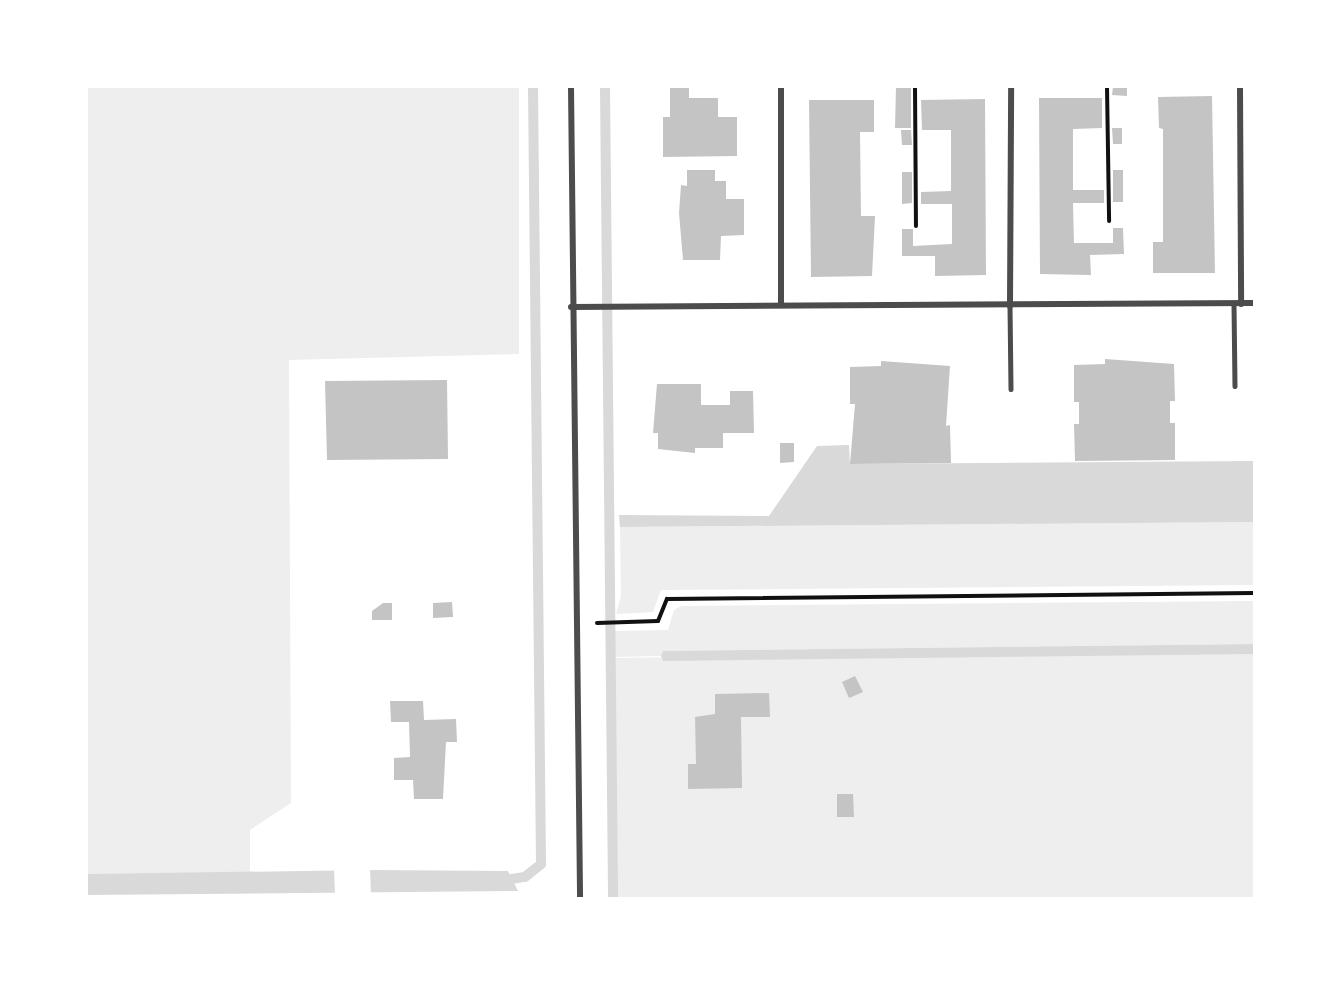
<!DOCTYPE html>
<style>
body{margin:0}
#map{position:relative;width:1341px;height:985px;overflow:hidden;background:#fff;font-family:Poppins,sans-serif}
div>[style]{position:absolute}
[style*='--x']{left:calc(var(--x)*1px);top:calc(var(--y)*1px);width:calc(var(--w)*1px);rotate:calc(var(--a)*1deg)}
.green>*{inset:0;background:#eee}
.water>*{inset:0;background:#d9d9d9}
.pier>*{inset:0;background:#fff}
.stream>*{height:10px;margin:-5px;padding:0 5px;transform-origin:5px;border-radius:5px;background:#d9d9d9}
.building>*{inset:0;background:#c4c4c4}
.path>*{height:4px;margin:-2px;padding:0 2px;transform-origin:2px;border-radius:2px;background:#111}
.service>*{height:4.5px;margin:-2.25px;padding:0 2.25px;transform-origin:2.25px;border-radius:2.25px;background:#4c4c4c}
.minor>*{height:6px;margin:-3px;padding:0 3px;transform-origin:3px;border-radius:3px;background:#4c4c4c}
span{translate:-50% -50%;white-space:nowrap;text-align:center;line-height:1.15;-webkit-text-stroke:4.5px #fff;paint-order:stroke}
.frame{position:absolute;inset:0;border:88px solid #fff;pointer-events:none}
</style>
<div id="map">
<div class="green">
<i style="clip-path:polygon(87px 87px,519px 87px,519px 354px,289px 360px,291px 803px,250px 830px,250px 873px,87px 874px)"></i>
<i style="clip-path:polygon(1254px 522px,1254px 585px,661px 590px,653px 612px,616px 614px,621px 596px,620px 527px)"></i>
<i style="clip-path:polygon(1254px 601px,1254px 644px,664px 651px,661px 656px,614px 657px,613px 631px,668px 630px,674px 610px,681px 606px)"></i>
<i style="clip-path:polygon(1254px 651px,1254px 898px,610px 898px,608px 658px)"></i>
</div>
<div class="water">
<i style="clip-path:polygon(849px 445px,850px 464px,1254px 461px,1254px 522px,620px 527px,619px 515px,769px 516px,817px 446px)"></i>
<i style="clip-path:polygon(1254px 644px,1254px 654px,663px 661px,661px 656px,663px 651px)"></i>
<i style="clip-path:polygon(370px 870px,508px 871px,518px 891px,87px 895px,87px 874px)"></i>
</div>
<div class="pier">
<i style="clip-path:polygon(334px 867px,370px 867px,371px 896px,335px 896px)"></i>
</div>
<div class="stream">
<i style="--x:605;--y:87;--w:811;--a:89.43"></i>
<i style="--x:499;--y:881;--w:26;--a:-9"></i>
<i style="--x:525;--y:877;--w:21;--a:-39"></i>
<i style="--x:541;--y:864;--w:777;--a:-90.59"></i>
</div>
<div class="building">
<i style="clip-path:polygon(670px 87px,689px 87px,689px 98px,718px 98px,718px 117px,737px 117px,737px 156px,663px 157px,663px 117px,670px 117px)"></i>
<i style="clip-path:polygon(896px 87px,911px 87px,911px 128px,895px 128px)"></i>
<i style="clip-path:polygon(1113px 87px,1127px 87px,1127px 96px,1112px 95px)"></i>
<i style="clip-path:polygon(1212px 96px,1215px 273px,1153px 273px,1153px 242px,1163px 242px,1163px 129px,1159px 128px,1158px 97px)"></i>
<i style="clip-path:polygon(1039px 98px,1102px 98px,1102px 128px,1073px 129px,1073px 190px,1104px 190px,1104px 203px,1073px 203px,1074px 243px,1113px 243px,1113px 228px,1123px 228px,1124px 254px,1090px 255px,1091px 275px,1040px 274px)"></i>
<i style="clip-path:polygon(985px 99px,986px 275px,935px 276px,935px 256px,902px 256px,902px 229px,913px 229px,913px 246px,952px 244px,952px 204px,921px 204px,921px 192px,951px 191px,951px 130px,922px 130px,921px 100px)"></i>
<i style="clip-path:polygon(809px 100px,874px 100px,874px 132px,860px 132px,861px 216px,875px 216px,872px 276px,811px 277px)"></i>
<i style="clip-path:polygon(1112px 128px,1122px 128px,1122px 144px,1113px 144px)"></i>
<i style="clip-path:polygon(901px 130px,911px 130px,912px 145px,902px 145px)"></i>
<i style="clip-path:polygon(687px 170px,715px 170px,715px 181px,726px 181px,726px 199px,744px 199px,744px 235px,721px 236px,720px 260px,683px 260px,679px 213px,681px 185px,687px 186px)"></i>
<i style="clip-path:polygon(1113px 170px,1123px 170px,1123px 202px,1113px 202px)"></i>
<i style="clip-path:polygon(902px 172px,912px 172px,912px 203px,902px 204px)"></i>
<i style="clip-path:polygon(1105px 359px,1174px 364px,1175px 401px,1170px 401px,1170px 423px,1175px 423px,1175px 460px,1075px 461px,1074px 424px,1079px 424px,1079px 402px,1074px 402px,1074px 365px,1105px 364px)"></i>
<i style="clip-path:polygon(881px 361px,950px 366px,946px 426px,950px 425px,951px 463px,850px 464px,855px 404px,850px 404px,850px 367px,881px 366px)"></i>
<i style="clip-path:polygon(447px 380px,448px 459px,327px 460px,325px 381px)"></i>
<i style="clip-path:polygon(657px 384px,701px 384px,701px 405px,730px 405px,730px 391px,753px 391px,754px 433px,723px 433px,723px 448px,695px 448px,695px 453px,658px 449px,658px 433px,653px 433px)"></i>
<i style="clip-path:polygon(780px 443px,794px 443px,794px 462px,780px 463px)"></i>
<i style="clip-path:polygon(452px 602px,453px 617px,433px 618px,433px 603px)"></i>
<i style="clip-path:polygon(383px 603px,392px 603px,392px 620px,372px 620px,372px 611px)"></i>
<i style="clip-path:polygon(855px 676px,863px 692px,849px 698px,842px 682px)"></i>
<i style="clip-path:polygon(769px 693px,770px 717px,741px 717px,742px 788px,688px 789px,688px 764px,696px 764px,695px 717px,715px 714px,715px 694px)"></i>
<i style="clip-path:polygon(390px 701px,423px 701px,424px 720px,456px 719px,457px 742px,446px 742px,443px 799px,414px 799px,413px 780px,394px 780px,394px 758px,410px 757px,409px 722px,391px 722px)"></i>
<i style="clip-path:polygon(837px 794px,853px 794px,854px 817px,837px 817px)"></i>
</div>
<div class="path">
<i style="--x:915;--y:87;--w:139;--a:89.6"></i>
<i style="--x:1107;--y:87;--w:134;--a:89.1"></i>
<i style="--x:597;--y:623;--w:61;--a:-1.9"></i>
<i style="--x:658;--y:621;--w:24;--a:-68"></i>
<i style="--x:667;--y:599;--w:587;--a:-0.59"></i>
</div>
<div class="service">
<i style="--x:1234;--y:304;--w:82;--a:89.3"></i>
<i style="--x:1010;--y:306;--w:83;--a:89.3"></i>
</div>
<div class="minor">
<i style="--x:571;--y:87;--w:811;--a:89.36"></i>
<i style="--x:781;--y:87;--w:216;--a:90"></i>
<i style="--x:1240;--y:87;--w:217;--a:89.7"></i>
<i style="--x:1010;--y:306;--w:219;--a:-89.7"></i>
<i style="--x:571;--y:307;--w:683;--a:-0.34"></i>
</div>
<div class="frame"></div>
</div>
